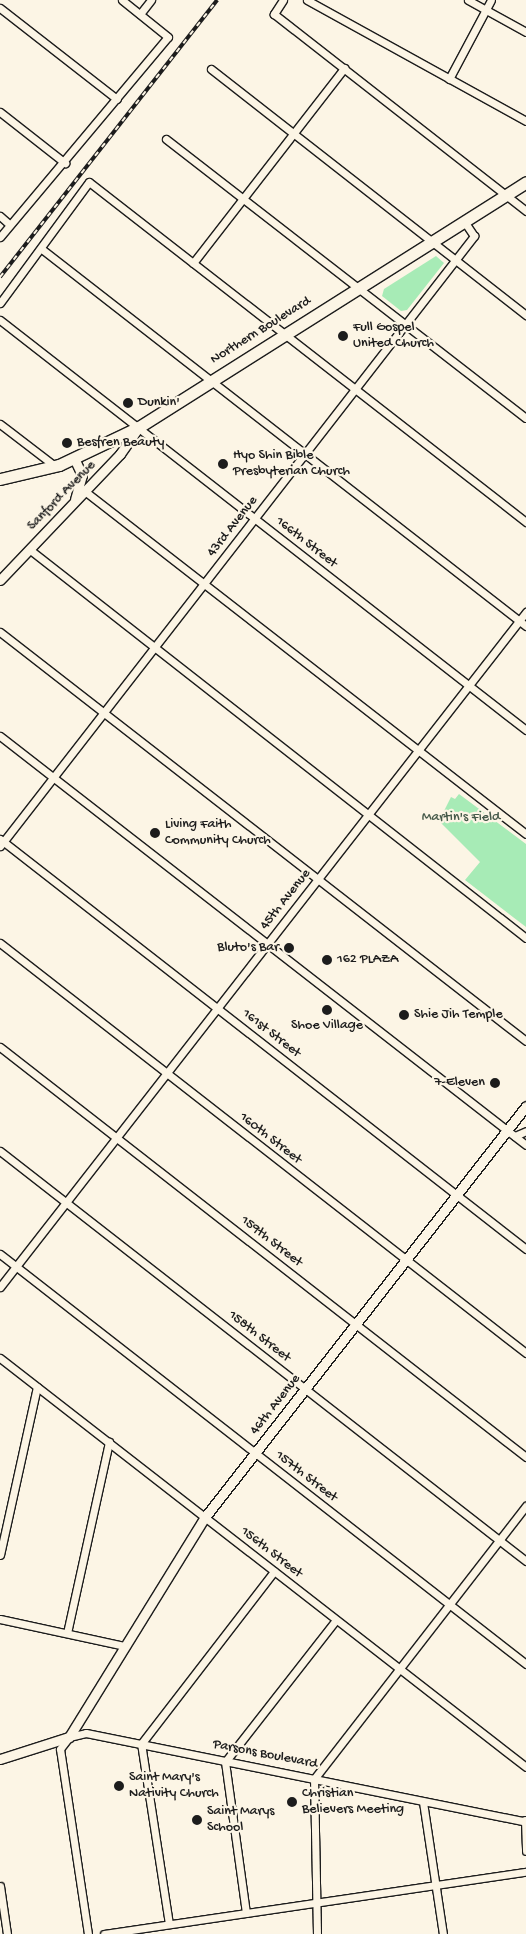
<!DOCTYPE html>
<style>
body{margin:0}
#map{position:relative;width:526px;height:1934px;overflow:hidden;background:#fcf5e5;font-family:"Gochi Hand",sans-serif}
div>[style]{position:absolute}
[style*='--x']{left:calc(var(--x)*1px);top:calc(var(--y)*1px);width:calc(var(--w)*1px);rotate:calc(var(--a)*1deg)}
.green>*{inset:0;background:#a7ebb6}
.roads{filter:drop-shadow(1px 0 #1c1c1c) drop-shadow(-1px 0 #1c1c1c) drop-shadow(0 1px #1c1c1c) drop-shadow(0 -1px #1c1c1c)}
.minor>*{height:7px;margin:-3.5px;padding:0 3.5px;transform-origin:3.5px;border-radius:3.5px;background:#fcf5e5}
.tertiary>*{height:9px;margin:-4.5px;padding:0 4.5px;transform-origin:4.5px;border-radius:4.5px;background:#fcf5e5}
.primary>*{height:11px;margin:-5.5px;padding:0 5.5px;transform-origin:5.5px;border-radius:5.5px;background:#fcf5e5}
.rail>*{height:4px;margin-top:-2px;transform-origin:0;background:repeating-linear-gradient(90deg,#fcf5e5 0 5.5px,#1c1c1c 0 11px);box-sizing:border-box;border-block:1px solid #1c1c1c}
.dots>*{width:14px;height:14px;translate:-50% -50%;box-sizing:border-box;border:2px solid #fcf5e5;border-radius:50%}
span{translate:-50% -50%;white-space:nowrap;text-align:center;line-height:1.15;-webkit-text-stroke:4.5px #fcf5e5;paint-order:stroke}
.poi-label{font-size:14px;color:#1c1c1c}
.left{translate:0 -50%;text-align:left}
.right{translate:-100% -50%;text-align:right}
.street-label{font-size:14px;color:#1c1c1c}
.park-label{font-size:14px;color:#465a4a}
</style>
<div id="map">
<div class="green">
<i style="clip-path:polygon(436px 256px,444px 263px,407px 310px,401px 311px,382px 296px,384px 289px)"></i>
<i style="clip-path:polygon(459px 794px,526px 844px,526px 927px,465px 880px,480px 862px,439px 821px,451px 797px,455px 799px)"></i>
</div>
<div class="roads">
<div class="minor">
<i style="--x:283;--y:0;--w:17;--a:123"></i>
<i style="--x:274;--y:14;--w:320;--a:38"></i>
<i style="--x:307;--y:0;--w:250;--a:28.9"></i>
<i style="--x:468;--y:0;--w:66;--a:28.9"></i>
<i style="--x:0;--y:8;--w:148;--a:37.9"></i>
<i style="--x:140;--y:14;--w:18;--a:-52"></i>
<i style="--x:211;--y:69;--w:400;--a:38"></i>
<i style="--x:449;--y:79;--w:89;--a:-62"></i>
<i style="--x:0;--y:112;--w:83;--a:38.1"></i>
<i style="--x:166;--y:139;--w:455;--a:37.8"></i>
<i style="--x:0;--y:216;--w:13;--a:42"></i>
<i style="--x:0;--y:237;--w:261;--a:-50"></i>
<i style="--x:168;--y:37;--w:59;--a:-141.2"></i>
<i style="--x:43;--y:250;--w:612;--a:37.9"></i>
<i style="--x:193;--y:263;--w:247;--a:-52.2"></i>
<i style="--x:0;--y:303;--w:150;--a:-53.7"></i>
<i style="--x:89;--y:182;--w:554;--a:37.88"></i>
<i style="--x:0;--y:320;--w:667;--a:37.94"></i>
<i style="--x:0;--y:424;--w:69;--a:37.4"></i>
<i style="--x:82;--y:489;--w:562;--a:37.85"></i>
<i style="--x:29;--y:549;--w:631;--a:38.05"></i>
<i style="--x:0;--y:632;--w:666;--a:37.87"></i>
<i style="--x:0;--y:736;--w:666;--a:37.87"></i>
<i style="--x:0;--y:839;--w:667;--a:37.94"></i>
<i style="--x:0;--y:846;--w:773;--a:-52.15"></i>
<i style="--x:474;--y:236;--w:18;--a:-124"></i>
<i style="--x:0;--y:943;--w:667;--a:37.94"></i>
<i style="--x:0;--y:1047;--w:667;--a:37.94"></i>
<i style="--x:515;--y:1136;--w:12;--a:-24"></i>
<i style="--x:0;--y:1151;--w:667;--a:37.94"></i>
<i style="--x:0;--y:1254;--w:667;--a:37.94"></i>
<i style="--x:0;--y:1287;--w:856;--a:-52.07"></i>
<i style="--x:0;--y:1358;--w:666;--a:37.87"></i>
<i style="--x:0;--y:1555;--w:172;--a:-77.6"></i>
<i style="--x:0;--y:1619;--w:128;--a:12.2"></i>
<i style="--x:67;--y:1633;--w:196;--a:-77.6"></i>
<i style="--x:423;--y:1802;--w:134;--a:81.4"></i>
<i style="--x:525;--y:1820;--w:31;--a:88"></i>
<i style="--x:0;--y:1886;--w:49;--a:81.7"></i>
<i style="--x:246;--y:1913;--w:152;--a:-97.9"></i>
<i style="--x:225;--y:1762;--w:180;--a:-52"></i>
<i style="--x:169;--y:1924;--w:182;--a:-98.8"></i>
<i style="--x:141;--y:1744;--w:218;--a:-52.4"></i>
<i style="--x:88;--y:1934;--w:187;--a:-98.6"></i>
<i style="--x:60;--y:1749;--w:15;--a:-53"></i>
<i style="--x:69;--y:1737;--w:17;--a:-13"></i>
<i style="--x:86;--y:1733;--w:449;--a:11.4"></i>
<i style="--x:104;--y:1934;--w:427;--a:-8.4"></i>
<i style="--x:317;--y:1934;--w:155;--a:-91.1"></i>
<i style="--x:314;--y:1779;--w:346;--a:-52.2"></i>
</div>
<div class="tertiary">
<i style="--x:74;--y:458;--w:19;--a:65"></i>
<i style="--x:82;--y:475;--w:25;--a:106"></i>
<i style="--x:0;--y:580;--w:174;--a:-46.4"></i>
<i style="--x:120;--y:454;--w:33;--a:-55"></i>
<i style="--x:0;--y:1759;--w:72;--a:-17.7"></i>
<i style="--x:69;--y:1737;--w:259;--a:-58.3"></i>
<i style="--x:205;--y:1517;--w:521;--a:-52.01"></i>
</div>
<div class="primary">
<i style="--x:0;--y:479;--w:61;--a:-13.3"></i>
<i style="--x:59;--y:465;--w:89;--a:-25.4"></i>
<i style="--x:139;--y:427;--w:458;--a:-32.3"></i>
</div>
</div>
<div class="rail">
<i style="--x:0;--y:277;--w:352;--a:-51.9"></i>
</div>
<div class="dots">
<i style="left:343px;top:336px;background:#1c1c1c"></i>
<i style="left:128px;top:403px;background:#1c1c1c"></i>
<i style="left:67px;top:443px;background:#1c1c1c"></i>
<i style="left:223px;top:464px;background:#1c1c1c"></i>
<i style="left:155px;top:833px;background:#1c1c1c"></i>
<i style="left:289px;top:948px;background:#1c1c1c"></i>
<i style="left:327px;top:960px;background:#1c1c1c"></i>
<i style="left:327px;top:1010px;background:#1c1c1c"></i>
<i style="left:404px;top:1015px;background:#1c1c1c"></i>
<i style="left:495px;top:1083px;background:#1c1c1c"></i>
<i style="left:119px;top:1786px;background:#1c1c1c"></i>
<i style="left:292px;top:1802px;background:#1c1c1c"></i>
<i style="left:197px;top:1820px;background:#1c1c1c"></i>
</div>
<div class="poi-label">
<span class="left" style="left:353px;top:336px">Full Gospel<br>United Church</span>
<span class="left" style="left:138px;top:403px">Dunkin'</span>
<span class="left" style="left:77px;top:443px">Besfren Beauty</span>
<span class="left" style="left:233px;top:464px">Hyo Shin Bible<br>Presbyterian Church</span>
<span class="left" style="left:165px;top:833px">Living Faith<br>Community Church</span>
<span class="right" style="left:279px;top:948px">Bluto's Bar</span>
<span class="left" style="left:337px;top:960px">162 PLAZA</span>
<span class="left" style="left:414px;top:1015px">Shie Jih Temple</span>
<span style="left:327px;top:1026px">Shoe Village</span>
<span class="right" style="left:485px;top:1083px">7-Eleven</span>
<span class="left" style="left:129px;top:1786px">Saint Mary's<br>Nativity Church</span>
<span class="left" style="left:302px;top:1802px">Christian<br>Believers Meeting</span>
<span class="left" style="left:207px;top:1820px">Saint Marys<br>School</span>
</div>
<div class="street-label">
<span style="left:261px;top:331px;rotate:-32deg">Northern Boulevard</span>
<span style="left:62px;top:496px;rotate:-46deg">Sanford Avenue</span>
<span style="left:233px;top:527px;rotate:-52deg">43rd Avenue</span>
<span style="left:306px;top:543px;rotate:38deg">166th Street</span>
<span style="left:286px;top:900px;rotate:-52deg">45th Avenue</span>
<span style="left:271px;top:1034px;rotate:38deg">161st Street</span>
<span style="left:270px;top:1139px;rotate:38deg">160th Street</span>
<span style="left:271px;top:1242px;rotate:38deg">159th Street</span>
<span style="left:259px;top:1337px;rotate:38deg">158th Street</span>
<span style="left:276px;top:1405px;rotate:-52deg">46th Avenue</span>
<span style="left:306px;top:1477px;rotate:38deg">157th Street</span>
<span style="left:271px;top:1553px;rotate:38deg">156th Street</span>
<span style="left:265px;top:1755px;rotate:11deg">Parsons Boulevard</span>
</div>
<div class="park-label">
<span style="left:461px;top:818px">Martin's Field</span>
</div>
</div>
